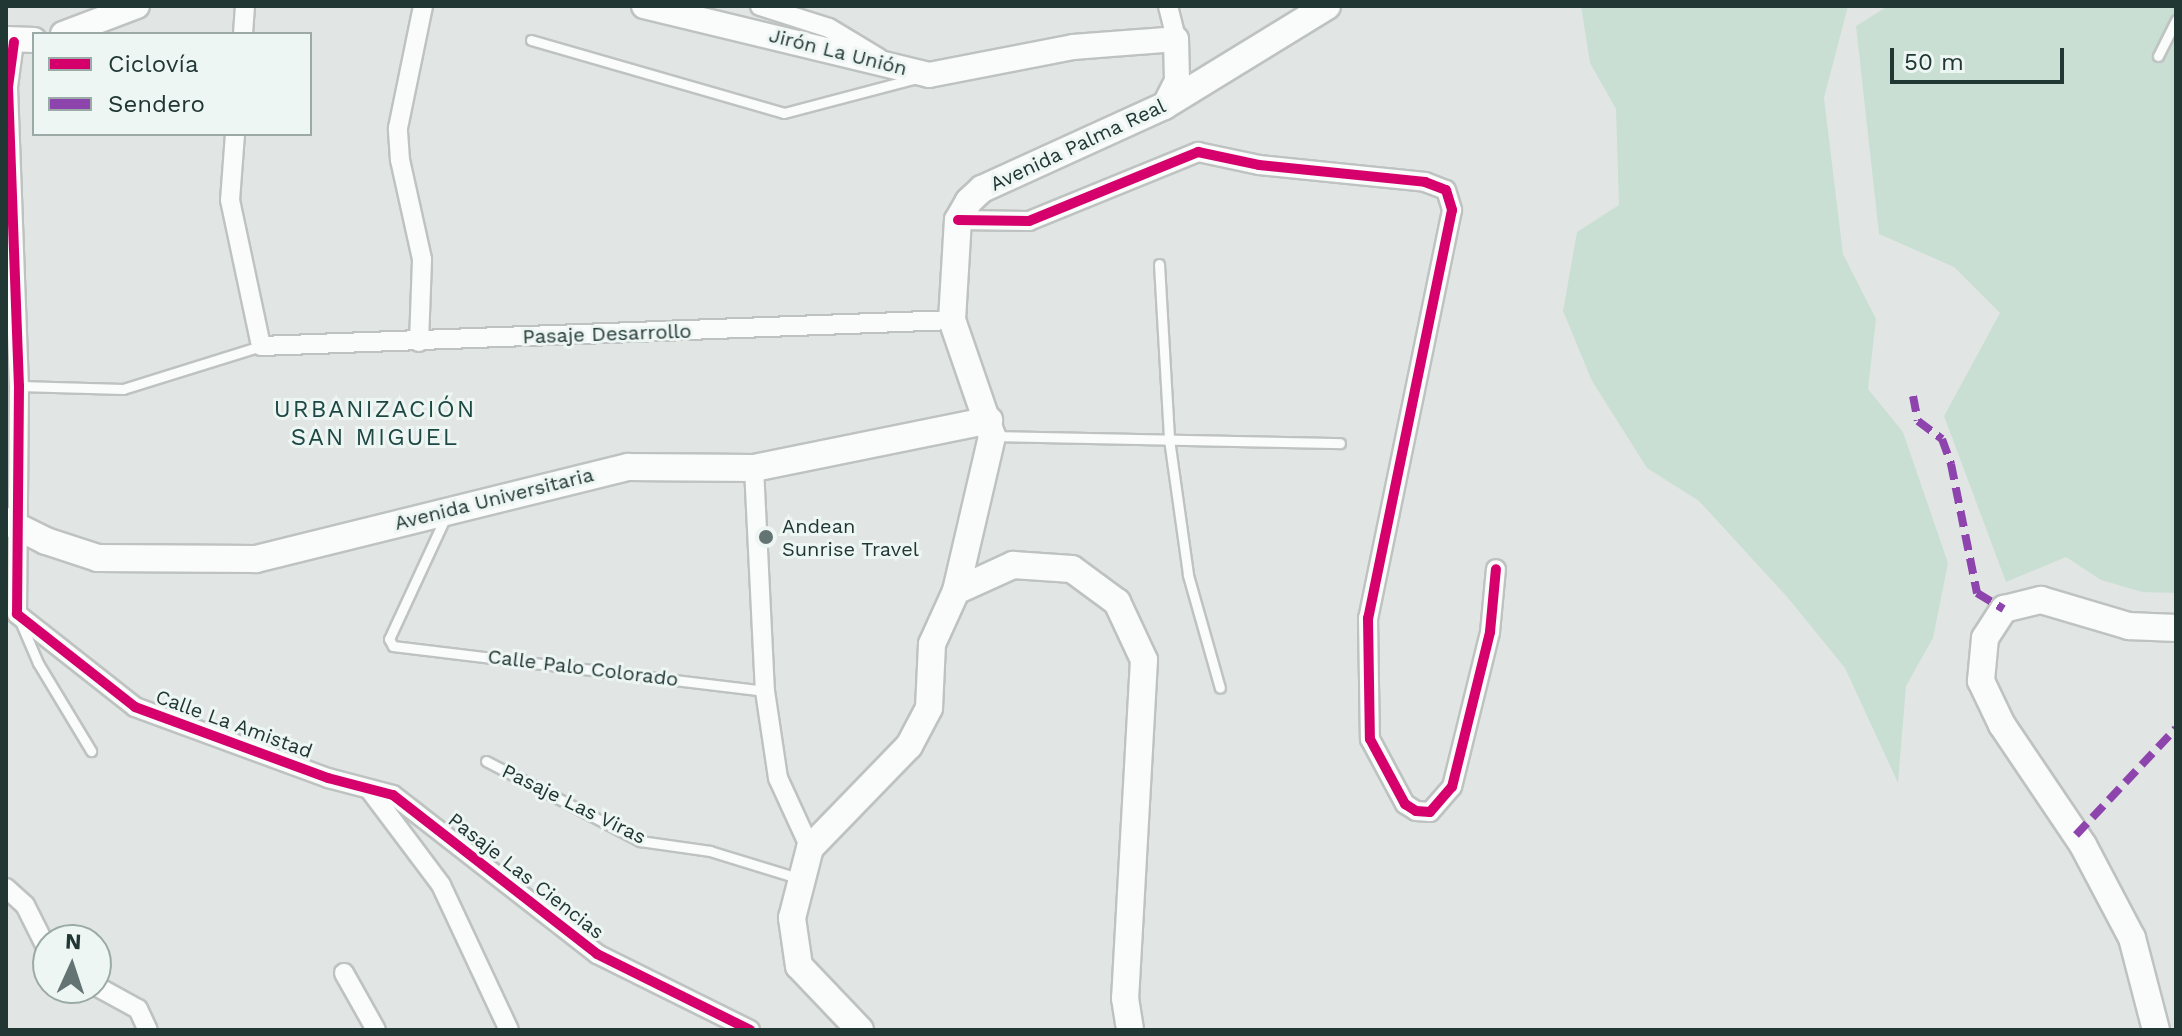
<!DOCTYPE html>
<meta charset="utf-8">
<style>
body{margin:0}
#map{position:relative;width:2182px;height:1036px;overflow:hidden;background:#e1e6e4;font-family:"Work Sans",sans-serif}
div>[style]{position:absolute}
[style*='--x']{left:calc(var(--x)*1px);top:calc(var(--y)*1px);width:calc(var(--w)*1px);rotate:calc(var(--a)*1deg)}
.green>*{inset:0;background:#cadfd3}
.roads{filter:drop-shadow(2px 0 #bec3c1) drop-shadow(-2px 0 #bec3c1) drop-shadow(0 2px #bec3c1) drop-shadow(0 -2px #bec3c1)}
.service>*{height:9px;margin:-4.5px;padding:0 4.5px;transform-origin:4.5px;border-radius:4.5px;background:#fafbfb}
.minor>*{height:18px;margin:-9px;padding:0 9px;transform-origin:9px;border-radius:9px;background:#fafbfb}
.tertiary>*{height:24px;margin:-12px;padding:0 12px;transform-origin:12px;border-radius:12px;background:#fafbfb}
.secondary>*{height:26px;margin:-13px;padding:0 13px;transform-origin:13px;border-radius:13px;background:#fafbfb}
.quiet>*{height:8px;margin-top:-4px;transform-origin:0;background:repeating-linear-gradient(90deg,#8e44ad 0 16px,transparent 0 24px)}
.cycleway>*{height:10px;margin:-5px;padding:0 5px;transform-origin:5px;border-radius:5px;background:#d6006c}
.dots>*{width:22px;height:22px;translate:-50% -50%;box-sizing:border-box;border:4px solid #eef6f3;border-radius:50%}
span{translate:-50% -50%;white-space:nowrap;text-align:center;line-height:1.15;-webkit-text-stroke:6px #eef6f3;paint-order:stroke}
.street-label{font-size:20px;color:#203734}
.poi-label{font-size:20px;color:#203734}
.left{translate:0 -50%;text-align:left}
.quarter-label{font-size:24px;color:#1d4844;letter-spacing:2px}
.frame{position:absolute;inset:0;border:8px solid #203734;pointer-events:none}
.legend{position:absolute;left:32px;top:32px;width:280px;height:104px;box-sizing:border-box;background:#eef6f3;border:2px solid #9caaa7;margin:0;padding:10px 14px;list-style:none;font-size:24px;color:#203734}
.legend li{display:flex;align-items:center;gap:16px;height:40px}
.legend b{width:40px;border:2px solid #9caaa7}
.north{position:absolute;left:32px;top:924px;width:80px;height:80px;box-sizing:border-box;background:#eef6f3;border:2px solid #9caaa7;border-radius:50%;rotate:3deg;font-size:22px;font-weight:700;line-height:32px;text-align:center;color:#203734}
.north::after{content:'';display:block;margin:auto;width:28px;height:36px;background:#647472;clip-path:polygon(50% 0,100% 100%,50% 72%,0 100%)}
.scale{position:absolute;left:1890px;top:48px;width:174px;height:36px;box-sizing:border-box;border:4px solid #203734;border-top:0;padding-left:10px;font-size:24px;line-height:28px;white-space:nowrap;color:#203734;-webkit-text-stroke:6px #eef6f3;paint-order:stroke}
</style>
<div id="map">
<div class="green">
<i style="clip-path:polygon(1581px 6px,1848px 6px,1824px 98px,1843px 254px,1876px 319px,1868px 389px,1903px 432px,1948px 563px,1933px 638px,1906px 686px,1898px 783px,1845px 668px,1788px 598px,1699px 501px,1647px 468px,1592px 381px,1563px 311px,1577px 232px,1619px 205px,1616px 109px,1590px 63px)"></i>
<i style="clip-path:polygon(1888px 6px,2176px 6px,2176px 593px,2142px 592px,2101px 580px,2066px 557px,2006px 582px,1944px 416px,2000px 313px,1954px 267px,1879px 234px,1856px 26px)"></i>
</div>
<div class="roads">
<div class="service">
<i style="--x:531;--y:40;--w:263;--a:16.1"></i>
<i style="--x:784;--y:113;--w:133;--a:-14.8"></i>
<i style="--x:2158;--y:56;--w:40;--a:-63.4"></i>
<i style="--x:1159;--y:264;--w:175;--a:86.7"></i>
<i style="--x:1169;--y:439;--w:137;--a:82"></i>
<i style="--x:1188;--y:575;--w:117;--a:74.2"></i>
<i style="--x:19;--y:386;--w:104;--a:1.7"></i>
<i style="--x:123;--y:389;--w:145;--a:-17.3"></i>
<i style="--x:996;--y:436;--w:344;--a:1.2"></i>
<i style="--x:445;--y:518;--w:133;--a:114.8"></i>
<i style="--x:389;--y:639;--w:8;--a:60"></i>
<i style="--x:393;--y:646;--w:375;--a:6.9"></i>
<i style="--x:20;--y:621;--w:46;--a:66.8"></i>
<i style="--x:38;--y:663;--w:103;--a:58.9"></i>
<i style="--x:486;--y:761;--w:174;--a:27.5"></i>
<i style="--x:640;--y:841;--w:71;--a:8.1"></i>
<i style="--x:710;--y:851;--w:92;--a:17.1"></i>
</div>
<div class="minor">
<i style="--x:760;--y:6;--w:72;--a:17.7"></i>
<i style="--x:829;--y:28;--w:58;--a:31"></i>
<i style="--x:1168;--y:6;--w:34;--a:76"></i>
<i style="--x:243;--y:34;--w:28;--a:-86"></i>
<i style="--x:14;--y:42;--w:45;--a:97.6"></i>
<i style="--x:8;--y:87;--w:299;--a:87.9"></i>
<i style="--x:19;--y:386;--w:228;--a:90.5"></i>
<i style="--x:17;--y:614;--w:150;--a:38.2"></i>
<i style="--x:135;--y:707;--w:206;--a:20.2"></i>
<i style="--x:328;--y:778;--w:67;--a:14.7"></i>
<i style="--x:393;--y:795;--w:259;--a:37.9"></i>
<i style="--x:597;--y:954;--w:171;--a:26.4"></i>
<i style="--x:235;--y:134;--w:66;--a:94.3"></i>
<i style="--x:230;--y:200;--w:149;--a:78"></i>
<i style="--x:261;--y:346;--w:691;--a:-2.15"></i>
<i style="--x:958;--y:220;--w:71;--a:0.8"></i>
<i style="--x:1029;--y:221;--w:183;--a:-22.2"></i>
<i style="--x:1198;--y:152;--w:62;--a:12"></i>
<i style="--x:1259;--y:165;--w:167;--a:5.8"></i>
<i style="--x:1425;--y:182;--w:22;--a:21"></i>
<i style="--x:1446;--y:190;--w:21;--a:73"></i>
<i style="--x:1452;--y:210;--w:417;--a:101.6"></i>
<i style="--x:1368;--y:618;--w:121;--a:89.1"></i>
<i style="--x:1370;--y:739;--w:74;--a:61.7"></i>
<i style="--x:1405;--y:804;--w:13;--a:32"></i>
<i style="--x:1416;--y:811;--w:14;--a:4"></i>
<i style="--x:1430;--y:812;--w:33;--a:-49"></i>
<i style="--x:1452;--y:787;--w:160;--a:-76.2"></i>
<i style="--x:1490;--y:632;--w:63;--a:-84.6"></i>
<i style="--x:419;--y:342;--w:83;--a:-87.9"></i>
<i style="--x:422;--y:259;--w:101;--a:-102.5"></i>
<i style="--x:400;--y:160;--w:32;--a:-94"></i>
<i style="--x:398;--y:128;--w:125;--a:-78.4"></i>
<i style="--x:754;--y:468;--w:223;--a:87.2"></i>
<i style="--x:765;--y:691;--w:88;--a:81.5"></i>
<i style="--x:778;--y:778;--w:77;--a:65.4"></i>
<i style="--x:369;--y:789;--w:120;--a:53.1"></i>
<i style="--x:441;--y:885;--w:160;--a:64.9"></i>
<i style="--x:6;--y:888;--w:25;--a:42"></i>
<i style="--x:25;--y:905;--w:51;--a:63.4"></i>
<i style="--x:344;--y:973;--w:65;--a:60.7"></i>
<i style="--x:96;--y:986;--w:48;--a:28.7"></i>
<i style="--x:138;--y:1009;--w:23;--a:65"></i>
</div>
<div class="tertiary">
<i style="--x:644;--y:6;--w:293;--a:13.6"></i>
<i style="--x:929;--y:75;--w:147;--a:-11"></i>
<i style="--x:1073;--y:47;--w:103;--a:-4.4"></i>
<i style="--x:1176;--y:39;--w:42;--a:88.6"></i>
<i style="--x:1177;--y:81;--w:28;--a:117"></i>
<i style="--x:63;--y:34;--w:79;--a:-20.7"></i>
<i style="--x:6;--y:39;--w:28;--a:2"></i>
</div>
<div class="secondary">
<i style="--x:6;--y:521;--w:45;--a:26.6"></i>
<i style="--x:46;--y:541;--w:55;--a:18.1"></i>
<i style="--x:98;--y:558;--w:158;--a:0.4"></i>
<i style="--x:256;--y:559;--w:383;--a:-13.9"></i>
<i style="--x:628;--y:467;--w:126;--a:0.5"></i>
<i style="--x:754;--y:468;--w:240;--a:-11.5"></i>
<i style="--x:956;--y:591;--w:159;--a:-76.9"></i>
<i style="--x:992;--y:436;--w:123;--a:-109"></i>
<i style="--x:952;--y:320;--w:100;--a:-86.6"></i>
<i style="--x:958;--y:220;--w:22;--a:-60"></i>
<i style="--x:969;--y:201;--w:18;--a:-43"></i>
<i style="--x:982;--y:189;--w:200;--a:-24.5"></i>
<i style="--x:1164;--y:106;--w:191;--a:-31.5"></i>
<i style="--x:860;--y:1030;--w:88;--a:-133.6"></i>
<i style="--x:799;--y:966;--w:49;--a:-98.3"></i>
<i style="--x:792;--y:918;--w:72;--a:-75.6"></i>
<i style="--x:810;--y:848;--w:142;--a:-45.9"></i>
<i style="--x:909;--y:746;--w:43;--a:-62.2"></i>
<i style="--x:929;--y:708;--w:64;--a:-87.3"></i>
<i style="--x:932;--y:644;--w:58;--a:-65.6"></i>
<i style="--x:956;--y:591;--w:63;--a:-24.5"></i>
<i style="--x:1013;--y:565;--w:59;--a:3.9"></i>
<i style="--x:1072;--y:569;--w:56;--a:36.3"></i>
<i style="--x:1117;--y:602;--w:64;--a:65"></i>
<i style="--x:1144;--y:660;--w:339;--a:93.2"></i>
<i style="--x:1125;--y:998;--w:32;--a:81"></i>
<i style="--x:2156;--y:1030;--w:95;--a:-104.6"></i>
<i style="--x:2132;--y:938;--w:105;--a:-117.8"></i>
<i style="--x:2083;--y:845;--w:145;--a:-124"></i>
<i style="--x:2002;--y:725;--w:49;--a:-115.5"></i>
<i style="--x:1981;--y:681;--w:43;--a:-84.7"></i>
<i style="--x:1985;--y:638;--w:35;--a:-57"></i>
<i style="--x:2004;--y:609;--w:38;--a:-14"></i>
<i style="--x:2041;--y:600;--w:92;--a:16.5"></i>
<i style="--x:2129;--y:626;--w:47;--a:2.4"></i>
</div>
</div>
<div class="quiet">
<i style="--x:1913;--y:396;--w:25;--a:79"></i>
<i style="--x:1918;--y:421;--w:30;--a:37"></i>
<i style="--x:1942;--y:439;--w:27;--a:70"></i>
<i style="--x:1951;--y:464;--w:132;--a:78.6"></i>
<i style="--x:1977;--y:593;--w:31;--a:31"></i>
<i style="--x:2076;--y:835;--w:146;--a:-46.9"></i>
</div>
<div class="cycleway">
<i style="--x:14;--y:42;--w:45;--a:97.6"></i>
<i style="--x:8;--y:87;--w:299;--a:87.9"></i>
<i style="--x:19;--y:386;--w:228;--a:90.5"></i>
<i style="--x:17;--y:614;--w:150;--a:38.2"></i>
<i style="--x:135;--y:707;--w:206;--a:20.2"></i>
<i style="--x:328;--y:778;--w:67;--a:14.7"></i>
<i style="--x:393;--y:795;--w:259;--a:37.9"></i>
<i style="--x:597;--y:954;--w:171;--a:26.4"></i>
<i style="--x:958;--y:220;--w:71;--a:0.8"></i>
<i style="--x:1029;--y:221;--w:183;--a:-22.2"></i>
<i style="--x:1198;--y:152;--w:62;--a:12"></i>
<i style="--x:1259;--y:165;--w:167;--a:5.8"></i>
<i style="--x:1425;--y:182;--w:22;--a:21"></i>
<i style="--x:1446;--y:190;--w:21;--a:73"></i>
<i style="--x:1452;--y:210;--w:417;--a:101.6"></i>
<i style="--x:1368;--y:618;--w:121;--a:89.1"></i>
<i style="--x:1370;--y:739;--w:74;--a:61.7"></i>
<i style="--x:1405;--y:804;--w:13;--a:32"></i>
<i style="--x:1416;--y:811;--w:14;--a:4"></i>
<i style="--x:1430;--y:812;--w:33;--a:-49"></i>
<i style="--x:1452;--y:787;--w:160;--a:-76.2"></i>
<i style="--x:1490;--y:632;--w:63;--a:-84.6"></i>
</div>
<div class="dots">
<i style="left:766px;top:537px;background:#647472"></i>
</div>
<div class="street-label">
<span style="left:838px;top:52px;rotate:14deg">Jirón La Unión</span>
<span style="left:1078px;top:145px;rotate:-25deg">Avenida Palma Real</span>
<span style="left:607px;top:334px;rotate:-2deg">Pasaje Desarrollo</span>
<span style="left:494px;top:499px;rotate:-14deg">Avenida Universitaria</span>
<span style="left:583px;top:668px;rotate:7deg">Calle Palo Colorado</span>
<span style="left:234px;top:724px;rotate:20deg">Calle La Amistad</span>
<span style="left:574px;top:804px;rotate:26deg">Pasaje Las Viras</span>
<span style="left:526px;top:876px;rotate:38deg">Pasaje Las Ciencias</span>
</div>
<div class="poi-label">
<span class="left" style="left:782px;top:538px">Andean<br>Sunrise Travel</span>
</div>
<div class="quarter-label">
<span style="left:375px;top:424px">URBANIZACIÓN<br>SAN MIGUEL</span>
</div>
<div class="frame"></div>
<ul class="legend">
<li><b style="height:10px;background:#d6006c"></b>Ciclovía</li>
<li><b style="height:10px;background:#8e44ad"></b>Sendero</li>
</ul>
<div class="north">N</div>
<div class="scale">50 m</div>
</div>
